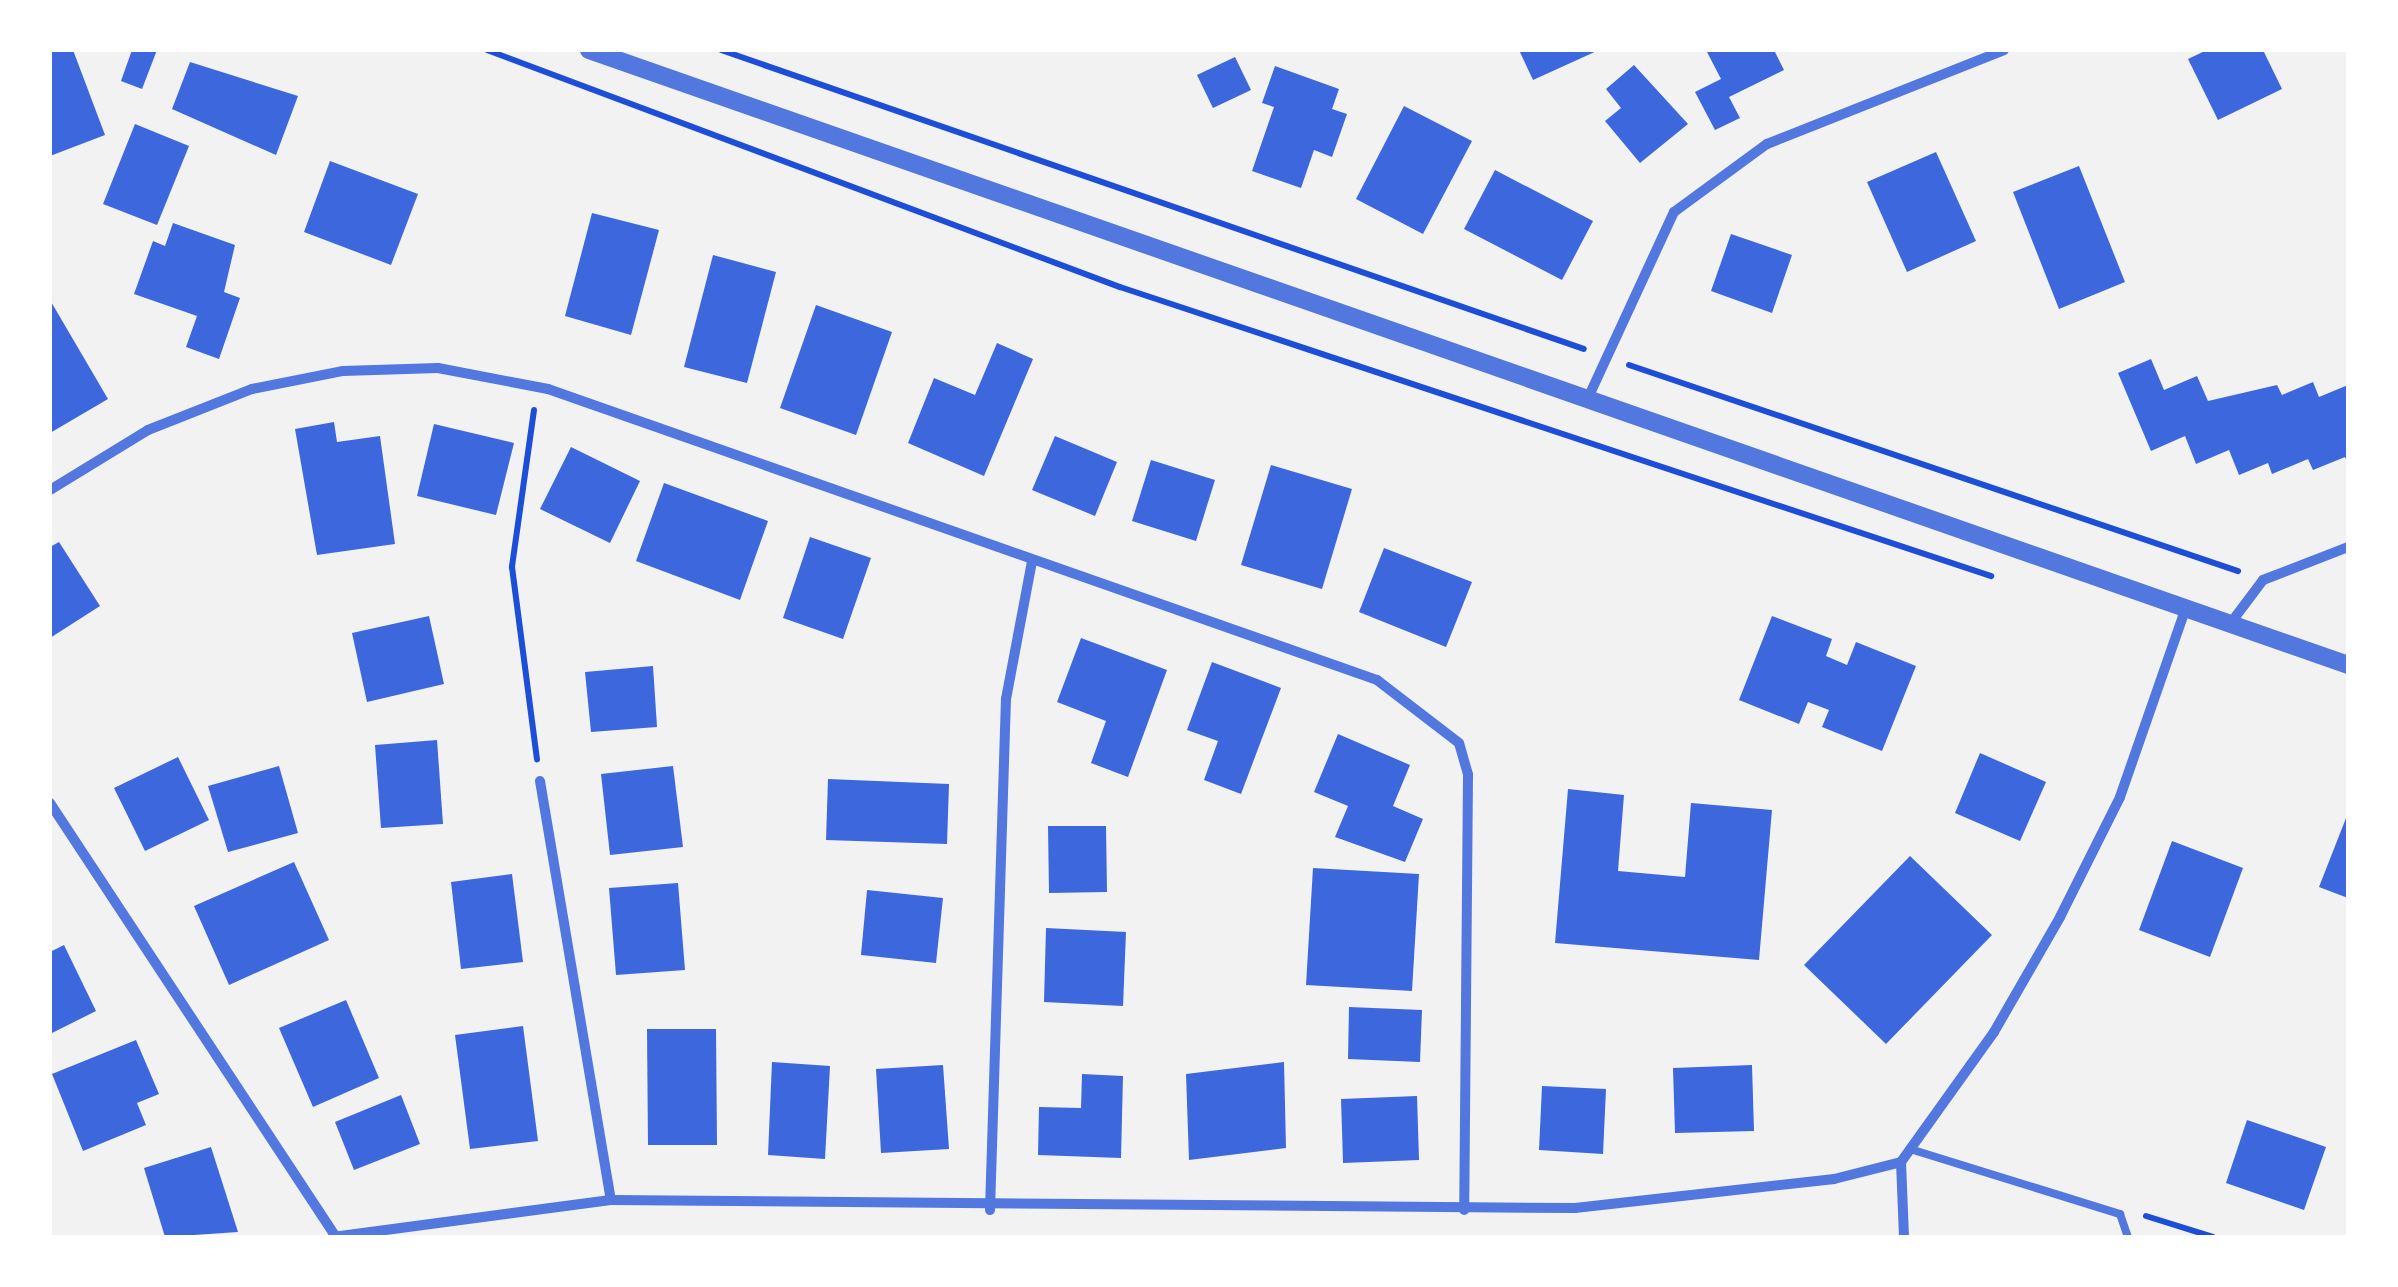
<!DOCTYPE html>
<style>
body{margin:0}
#map{position:relative;width:2398px;height:1287px;overflow:hidden;background:#f2f2f2;font-family:Bitter,serif}
div>[style]{position:absolute}
[style*='--x']{left:calc(var(--x)*1px);top:calc(var(--y)*1px);width:calc(var(--w)*1px);rotate:calc(var(--a)*1deg)}
.building>*{inset:0;background:#3d67dc}
.path>*{height:6px;margin:-3px;padding:0 3px;transform-origin:3px;border-radius:3px;background:#1d4ed8}
.service>*{height:8px;margin:-4px;padding:0 4px;transform-origin:4px;border-radius:4px;background:#5277de}
.minor>*{height:10px;margin:-5px;padding:0 5px;transform-origin:5px;border-radius:5px;background:#5277de}
.tertiary>*{height:18px;margin:-9px;padding:0 9px;transform-origin:9px;border-radius:9px;background:#5277de}
span{translate:-50% -50%;white-space:nowrap;text-align:center;line-height:1.15;-webkit-text-stroke:10px #fff;paint-order:stroke}
.frame{position:absolute;inset:0;border:52px solid #fff;pointer-events:none}
</style>
<div id="map">
<div class="building">
<i style="clip-path:polygon(50px 50px,73px 50px,105px 135px,50px 156px)"></i>
<i style="clip-path:polygon(132px 50px,157px 50px,142px 89px,121px 81px)"></i>
<i style="clip-path:polygon(1519px 50px,1599px 50px,1533px 80px)"></i>
<i style="clip-path:polygon(1706px 50px,1774px 50px,1784px 70px,1729px 97px,1740px 118px,1715px 130px,1695px 92px,1721px 79px)"></i>
<i style="clip-path:polygon(2207px 50px,2263px 50px,2282px 89px,2218px 120px,2188px 59px)"></i>
<i style="clip-path:polygon(1235px 57px,1251px 90px,1213px 108px,1197px 75px)"></i>
<i style="clip-path:polygon(190px 62px,298px 96px,276px 155px,172px 109px)"></i>
<i style="clip-path:polygon(1634px 65px,1688px 124px,1640px 163px,1605px 121px,1621px 108px,1606px 89px)"></i>
<i style="clip-path:polygon(1275px 66px,1339px 89px,1332px 109px,1347px 114px,1332px 157px,1314px 150px,1301px 188px,1252px 171px,1274px 107px,1262px 103px)"></i>
<i style="clip-path:polygon(1404px 106px,1472px 141px,1423px 234px,1356px 199px)"></i>
<i style="clip-path:polygon(135px 124px,189px 146px,157px 225px,103px 204px)"></i>
<i style="clip-path:polygon(1936px 152px,1976px 241px,1907px 272px,1867px 182px)"></i>
<i style="clip-path:polygon(330px 161px,418px 194px,391px 265px,304px 232px)"></i>
<i style="clip-path:polygon(2079px 166px,2125px 282px,2059px 309px,2013px 192px)"></i>
<i style="clip-path:polygon(1495px 170px,1593px 221px,1562px 280px,1464px 229px)"></i>
<i style="clip-path:polygon(592px 213px,659px 230px,631px 335px,565px 316px)"></i>
<i style="clip-path:polygon(173px 223px,235px 245px,224px 292px,240px 298px,219px 359px,186px 347px,197px 316px,134px 294px,153px 241px,165px 246px)"></i>
<i style="clip-path:polygon(1731px 234px,1792px 255px,1772px 313px,1711px 291px)"></i>
<i style="clip-path:polygon(713px 255px,776px 272px,747px 383px,684px 367px)"></i>
<i style="clip-path:polygon(50px 300px,108px 399px,50px 433px)"></i>
<i style="clip-path:polygon(816px 305px,892px 332px,856px 435px,780px 408px)"></i>
<i style="clip-path:polygon(997px 343px,1033px 359px,984px 476px,908px 443px,934px 378px,975px 395px)"></i>
<i style="clip-path:polygon(2151px 359px,2164px 390px,2197px 376px,2208px 401px,2277px 385px,2282px 395px,2313px 382px,2319px 397px,2348px 385px,2348px 464px,2345px 457px,2313px 470px,2308px 459px,2272px 474px,2268px 463px,2239px 475px,2229px 450px,2196px 464px,2185px 436px,2151px 451px,2118px 373px)"></i>
<i style="clip-path:polygon(334px 422px,337px 442px,380px 436px,395px 544px,317px 555px,295px 429px)"></i>
<i style="clip-path:polygon(434px 424px,514px 443px,496px 515px,417px 496px)"></i>
<i style="clip-path:polygon(1055px 436px,1117px 462px,1095px 516px,1032px 490px)"></i>
<i style="clip-path:polygon(571px 447px,640px 481px,610px 543px,540px 509px)"></i>
<i style="clip-path:polygon(1151px 460px,1215px 480px,1196px 541px,1132px 521px)"></i>
<i style="clip-path:polygon(1271px 465px,1352px 489px,1322px 589px,1241px 565px)"></i>
<i style="clip-path:polygon(664px 483px,768px 521px,740px 600px,636px 561px)"></i>
<i style="clip-path:polygon(810px 537px,871px 558px,843px 639px,783px 618px)"></i>
<i style="clip-path:polygon(59px 542px,100px 606px,50px 638px,50px 547px)"></i>
<i style="clip-path:polygon(1384px 548px,1472px 582px,1446px 647px,1359px 612px)"></i>
<i style="clip-path:polygon(429px 616px,444px 684px,367px 702px,352px 633px)"></i>
<i style="clip-path:polygon(1772px 616px,1832px 639px,1826px 656px,1847px 665px,1856px 642px,1916px 666px,1882px 751px,1822px 727px,1829px 710px,1808px 702px,1799px 724px,1739px 700px)"></i>
<i style="clip-path:polygon(1081px 638px,1167px 670px,1128px 777px,1091px 763px,1106px 721px,1057px 702px)"></i>
<i style="clip-path:polygon(1212px 662px,1281px 688px,1241px 794px,1204px 780px,1218px 741px,1187px 730px)"></i>
<i style="clip-path:polygon(653px 666px,657px 727px,591px 732px,585px 672px)"></i>
<i style="clip-path:polygon(1338px 734px,1410px 765px,1393px 806px,1423px 819px,1405px 862px,1335px 837px,1348px 806px,1314px 792px)"></i>
<i style="clip-path:polygon(437px 740px,443px 824px,381px 828px,375px 745px)"></i>
<i style="clip-path:polygon(1980px 753px,2046px 782px,2020px 841px,1955px 813px)"></i>
<i style="clip-path:polygon(178px 757px,209px 820px,145px 851px,114px 788px)"></i>
<i style="clip-path:polygon(279px 766px,298px 833px,228px 852px,208px 786px)"></i>
<i style="clip-path:polygon(673px 766px,683px 847px,610px 855px,601px 774px)"></i>
<i style="clip-path:polygon(828px 779px,949px 784px,947px 844px,826px 840px)"></i>
<i style="clip-path:polygon(1568px 789px,1624px 795px,1618px 871px,1685px 877px,1691px 803px,1772px 810px,1759px 960px,1555px 943px)"></i>
<i style="clip-path:polygon(2348px 813px,2348px 898px,2319px 887px)"></i>
<i style="clip-path:polygon(1048px 826px,1106px 826px,1107px 892px,1049px 893px)"></i>
<i style="clip-path:polygon(2172px 841px,2243px 868px,2210px 957px,2139px 930px)"></i>
<i style="clip-path:polygon(1910px 856px,1992px 935px,1886px 1044px,1804px 965px)"></i>
<i style="clip-path:polygon(294px 862px,329px 940px,229px 985px,194px 906px)"></i>
<i style="clip-path:polygon(1313px 868px,1419px 874px,1412px 991px,1306px 985px)"></i>
<i style="clip-path:polygon(512px 874px,523px 962px,461px 969px,451px 882px)"></i>
<i style="clip-path:polygon(678px 883px,685px 970px,616px 975px,609px 888px)"></i>
<i style="clip-path:polygon(867px 890px,943px 898px,936px 963px,861px 955px)"></i>
<i style="clip-path:polygon(1046px 928px,1126px 932px,1123px 1006px,1044px 1002px)"></i>
<i style="clip-path:polygon(64px 945px,96px 1011px,50px 1034px,50px 952px)"></i>
<i style="clip-path:polygon(346px 1000px,379px 1078px,313px 1107px,279px 1028px)"></i>
<i style="clip-path:polygon(1349px 1007px,1422px 1010px,1420px 1062px,1348px 1059px)"></i>
<i style="clip-path:polygon(523px 1026px,538px 1141px,470px 1149px,455px 1035px)"></i>
<i style="clip-path:polygon(647px 1029px,716px 1029px,717px 1145px,648px 1145px)"></i>
<i style="clip-path:polygon(136px 1040px,159px 1094px,137px 1103px,146px 1125px,83px 1151px,52px 1074px)"></i>
<i style="clip-path:polygon(772px 1062px,830px 1066px,825px 1159px,768px 1155px)"></i>
<i style="clip-path:polygon(1284px 1062px,1286px 1148px,1189px 1160px,1186px 1074px)"></i>
<i style="clip-path:polygon(943px 1065px,949px 1149px,881px 1153px,876px 1069px)"></i>
<i style="clip-path:polygon(1752px 1065px,1754px 1131px,1675px 1133px,1673px 1068px)"></i>
<i style="clip-path:polygon(1082px 1074px,1123px 1076px,1121px 1158px,1038px 1155px,1039px 1107px,1081px 1108px)"></i>
<i style="clip-path:polygon(1542px 1086px,1606px 1089px,1603px 1154px,1539px 1150px)"></i>
<i style="clip-path:polygon(401px 1095px,420px 1144px,354px 1170px,335px 1122px)"></i>
<i style="clip-path:polygon(1417px 1096px,1419px 1160px,1343px 1163px,1341px 1099px)"></i>
<i style="clip-path:polygon(2247px 1120px,2326px 1147px,2304px 1210px,2226px 1183px)"></i>
<i style="clip-path:polygon(211px 1147px,238px 1232px,165px 1237px,144px 1168px)"></i>
</div>
<div class="path">
<i style="--x:487;--y:50;--w:676;--a:20.53"></i>
<i style="--x:1120;--y:287;--w:918;--a:18.36"></i>
<i style="--x:721;--y:50;--w:913;--a:19.11"></i>
<i style="--x:1629;--y:365;--w:643;--a:18.69"></i>
<i style="--x:534;--y:410;--w:159;--a:98"></i>
<i style="--x:512;--y:567;--w:194;--a:82.6"></i>
<i style="--x:2146;--y:1216;--w:70;--a:17.4"></i>
</div>
<div class="service">
<i style="--x:1910;--y:1149;--w:220;--a:17.2"></i>
<i style="--x:2120;--y:1214;--w:24;--a:71"></i>
</div>
<div class="minor">
<i style="--x:1588;--y:398;--w:205;--a:-65.2"></i>
<i style="--x:1674;--y:212;--w:115;--a:-36.2"></i>
<i style="--x:1767;--y:144;--w:255;--a:-21.6"></i>
<i style="--x:50;--y:490;--w:115;--a:-31.5"></i>
<i style="--x:148;--y:430;--w:112;--a:-21.5"></i>
<i style="--x:252;--y:389;--w:93;--a:-11.2"></i>
<i style="--x:343;--y:371;--w:95;--a:-1.8"></i>
<i style="--x:438;--y:368;--w:112;--a:10.8"></i>
<i style="--x:548;--y:389;--w:879;--a:19.34"></i>
<i style="--x:1377;--y:680;--w:103;--a:37.5"></i>
<i style="--x:1459;--y:743;--w:33;--a:74"></i>
<i style="--x:1468;--y:775;--w:435;--a:90.5"></i>
<i style="--x:2230;--y:624;--w:55;--a:-53.1"></i>
<i style="--x:2263;--y:580;--w:91;--a:-21.2"></i>
<i style="--x:540;--y:781;--w:425;--a:80.4"></i>
<i style="--x:50;--y:803;--w:520;--a:56.62"></i>
<i style="--x:1901;--y:1162;--w:75;--a:87.7"></i>
<i style="--x:990;--y:1210;--w:511;--a:-88.21"></i>
<i style="--x:1006;--y:699;--w:140;--a:-79.3"></i>
<i style="--x:333;--y:1237;--w:280;--a:-7.6"></i>
<i style="--x:611;--y:1200;--w:964;--a:0.48"></i>
<i style="--x:1575;--y:1208;--w:261;--a:-6.4"></i>
<i style="--x:1834;--y:1179;--w:69;--a:-14.2"></i>
<i style="--x:1901;--y:1162;--w:160;--a:-54.4"></i>
<i style="--x:1994;--y:1032;--w:133;--a:-60.1"></i>
<i style="--x:2060;--y:917;--w:134;--a:-63.4"></i>
<i style="--x:2120;--y:797;--w:200;--a:-70.8"></i>
</div>
<div class="tertiary">
<i style="--x:589;--y:50;--w:1863;--a:19.27"></i>
</div>
<div class="frame"></div>
</div>
